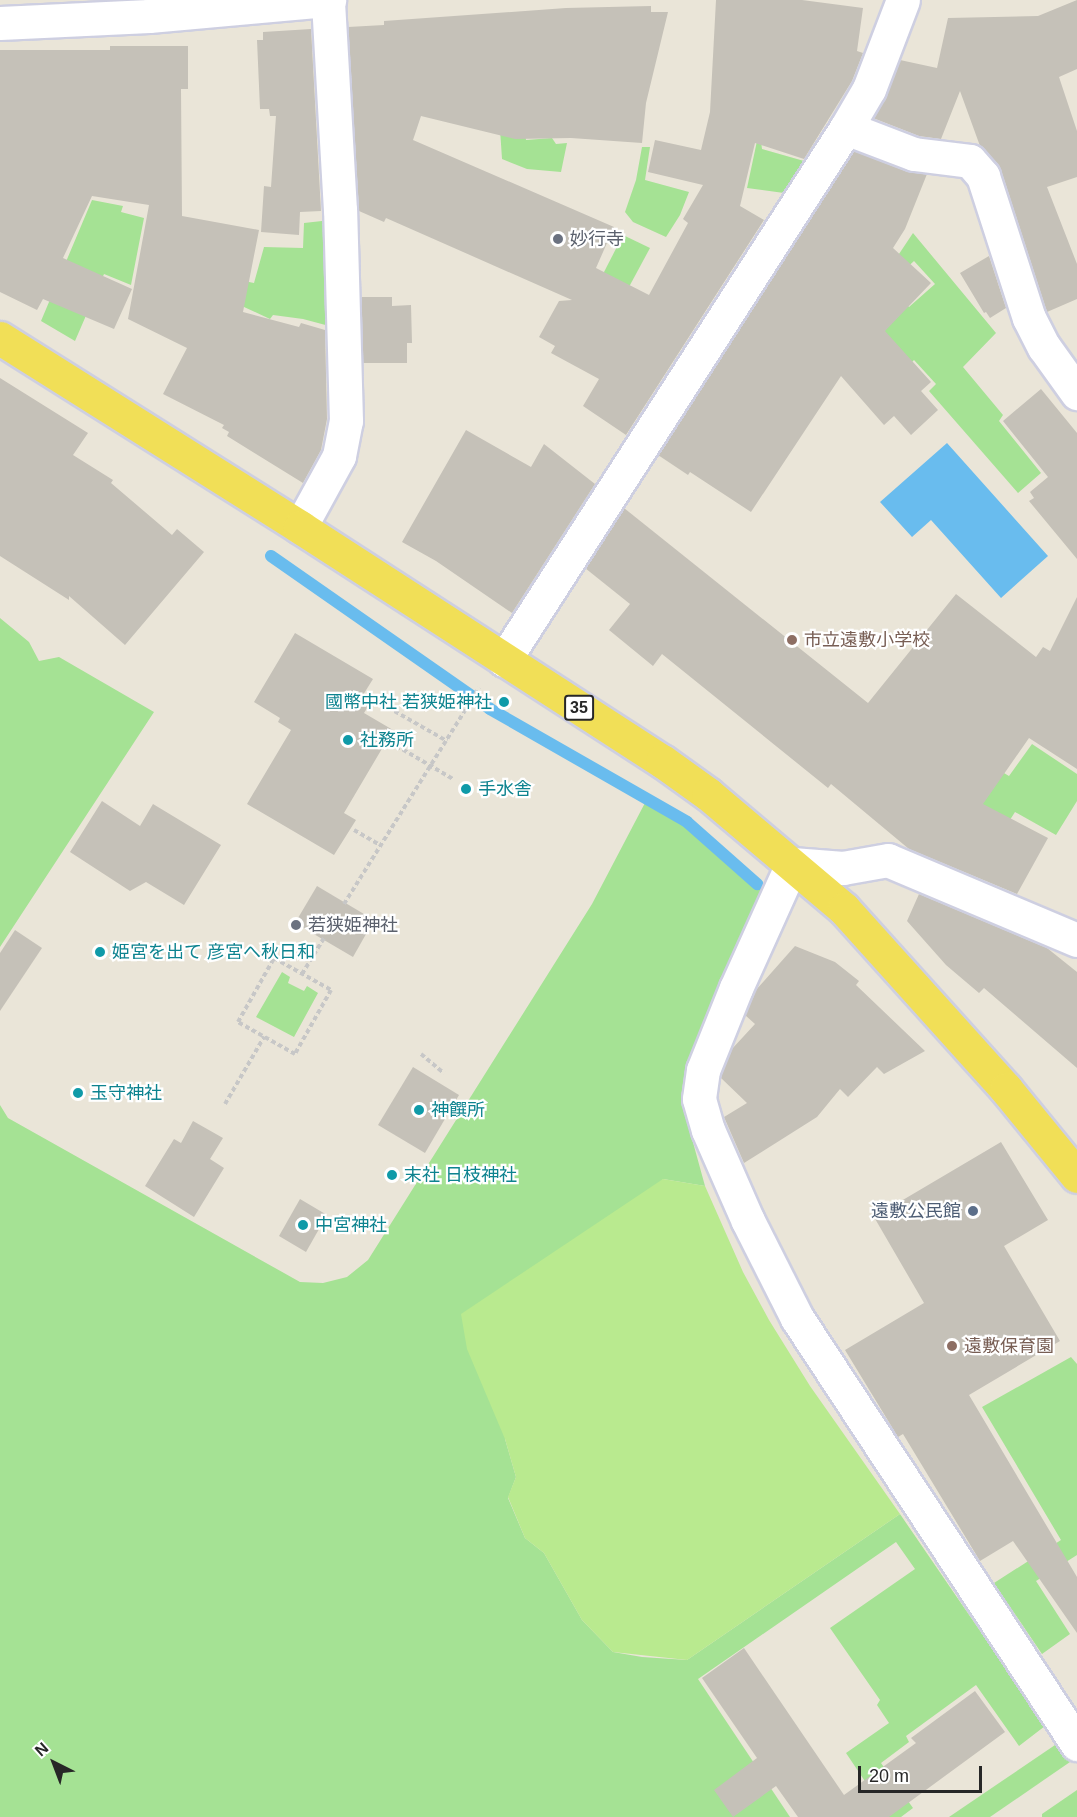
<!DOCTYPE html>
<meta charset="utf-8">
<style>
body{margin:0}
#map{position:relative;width:1077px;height:1817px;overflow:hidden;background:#eae5d8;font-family:Arial,"Noto Sans JP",sans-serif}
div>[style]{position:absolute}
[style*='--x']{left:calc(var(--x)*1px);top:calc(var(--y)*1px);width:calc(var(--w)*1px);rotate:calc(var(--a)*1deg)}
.green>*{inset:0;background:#a5e294}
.pitch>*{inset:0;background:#b9ea8f}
.water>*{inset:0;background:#69bcee}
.stream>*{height:12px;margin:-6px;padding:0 6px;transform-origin:6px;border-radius:6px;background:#69bcee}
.building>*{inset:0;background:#c5c1b8}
.path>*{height:4px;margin-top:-2px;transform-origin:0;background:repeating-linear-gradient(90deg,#c7c7c7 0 4.5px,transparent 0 7.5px)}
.roads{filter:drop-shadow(2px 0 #cecfe1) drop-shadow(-2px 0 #cecfe1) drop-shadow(0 2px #cecfe1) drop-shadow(0 -2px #cecfe1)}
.minor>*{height:33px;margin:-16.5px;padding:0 16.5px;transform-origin:16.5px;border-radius:16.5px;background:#fff}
.major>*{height:33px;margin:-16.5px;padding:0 16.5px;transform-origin:16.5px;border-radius:16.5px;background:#f1df57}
.dots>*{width:16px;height:16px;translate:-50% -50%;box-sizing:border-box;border:3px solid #fff;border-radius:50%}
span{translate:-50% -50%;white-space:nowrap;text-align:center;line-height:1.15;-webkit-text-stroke:4.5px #fff;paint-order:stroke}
.shield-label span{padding:2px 4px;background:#fff;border:2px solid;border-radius:4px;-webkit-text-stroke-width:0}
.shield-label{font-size:16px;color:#272727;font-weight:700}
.worship-label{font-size:18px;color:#5b616d}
.left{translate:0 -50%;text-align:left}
.education-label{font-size:18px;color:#785e54}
.culture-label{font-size:18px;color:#0d838f}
.right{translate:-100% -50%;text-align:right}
.service-label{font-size:18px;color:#4e5e75}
.north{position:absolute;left:24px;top:1733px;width:60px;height:60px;-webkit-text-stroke:4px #fff;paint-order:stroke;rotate:318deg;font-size:16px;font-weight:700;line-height:24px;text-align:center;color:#272727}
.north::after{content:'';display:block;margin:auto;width:21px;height:27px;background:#272727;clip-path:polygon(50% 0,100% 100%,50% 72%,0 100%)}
.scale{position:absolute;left:858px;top:1766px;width:124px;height:27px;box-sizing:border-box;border:3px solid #272727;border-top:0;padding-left:8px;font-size:18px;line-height:21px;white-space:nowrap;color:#272727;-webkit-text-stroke:4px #fff;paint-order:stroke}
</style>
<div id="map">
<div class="green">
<i style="clip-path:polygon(524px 126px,526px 140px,552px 138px,556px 144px,567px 143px,561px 172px,527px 169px,502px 159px,500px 129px)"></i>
<i style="clip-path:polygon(757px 141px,761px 141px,762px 149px,804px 161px,784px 193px,747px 188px)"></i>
<i style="clip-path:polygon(642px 147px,650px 147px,645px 180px,689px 192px,680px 215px,666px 237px,633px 222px,625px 212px,636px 180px)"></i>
<i style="clip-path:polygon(92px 200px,123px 206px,121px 212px,144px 218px,131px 285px,104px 274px,75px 341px,41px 321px)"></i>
<i style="clip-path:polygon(331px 220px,333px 327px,303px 319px,273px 315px,270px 319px,218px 295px,234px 279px,254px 283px,264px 247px,303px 248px,304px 223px)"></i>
<i style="clip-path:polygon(913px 233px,996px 333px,963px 367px,1003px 415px,999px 421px,1041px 473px,1018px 493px,929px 391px,936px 384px,914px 360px,906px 368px,869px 319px,891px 289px,909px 307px,935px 284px,914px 261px,902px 272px,893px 263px)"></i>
<i style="clip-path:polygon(623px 235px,650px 248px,609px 324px,584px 311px)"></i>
<i style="clip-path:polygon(0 618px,29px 642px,39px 661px,59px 657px,154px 712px,0 947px)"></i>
<i style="clip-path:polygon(1032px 744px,1077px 774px,1077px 801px,1056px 835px,1015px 812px,1008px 823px,953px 793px,975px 756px,1009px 776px)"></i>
<i style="clip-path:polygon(646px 801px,701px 836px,762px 888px,686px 1073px,683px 1106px,705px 1186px,663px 1179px,505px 1439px,516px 1477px,508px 1498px,525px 1538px,544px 1553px,582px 1620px,613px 1652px,642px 1657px,687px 1660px,900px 1514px,1045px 1726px,1019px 1746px,976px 1685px,906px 1736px,909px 1742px,881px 1763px,913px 1808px,901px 1817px,889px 1817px,846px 1753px,889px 1723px,877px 1705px,880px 1700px,830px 1628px,915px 1569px,896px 1542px,698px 1679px,790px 1817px,0 1817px,0 1105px,8px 1118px,300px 1282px,323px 1283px,347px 1277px,368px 1260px,592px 904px)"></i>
<i style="clip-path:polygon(282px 972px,290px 977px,288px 983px,304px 991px,307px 986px,318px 993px,294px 1037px,256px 1017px)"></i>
<i style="clip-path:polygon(1071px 1357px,1077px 1364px,1077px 1555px,1036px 1581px,1070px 1634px,1042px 1654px,994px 1583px,1061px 1540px,982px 1407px)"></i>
<i style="clip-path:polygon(1058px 1743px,1070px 1762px,990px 1817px,949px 1817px)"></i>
<i style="clip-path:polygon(1077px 1790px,1077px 1817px,1042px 1817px,1042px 1814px)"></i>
</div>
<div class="pitch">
<i style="clip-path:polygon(663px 1179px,705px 1186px,743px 1272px,769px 1320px,810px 1386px,900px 1514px,687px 1660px,613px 1652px,582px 1620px,544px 1553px,525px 1538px,508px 1497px,516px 1477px,505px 1439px,467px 1349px,461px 1314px)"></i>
</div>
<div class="water">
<i style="clip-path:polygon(947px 443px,1048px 556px,1001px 598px,931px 520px,912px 537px,880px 502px)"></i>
</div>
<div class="stream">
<i style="--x:271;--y:556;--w:267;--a:34.9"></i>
<i style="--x:490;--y:709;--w:227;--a:29.8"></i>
<i style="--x:687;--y:822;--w:94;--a:41.5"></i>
</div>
<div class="building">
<i style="clip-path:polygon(716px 0,802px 0,863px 8px,857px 51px,863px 53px,852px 81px,804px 159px,755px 143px,740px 206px,764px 220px,626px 435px,583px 406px,599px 379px,551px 353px,555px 346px,539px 337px,559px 301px,572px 300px,386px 218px,384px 222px,359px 211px,348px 27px,384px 25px,384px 21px,566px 8px,651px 6px,651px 12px,668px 12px,646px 103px,642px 143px,571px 138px,515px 139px,421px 116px,413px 140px,614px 227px,596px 268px,649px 295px,688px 223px,683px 219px,703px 185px,648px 172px,655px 140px,701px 150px,710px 112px)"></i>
<i style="clip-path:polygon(1077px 0,1077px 69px,1059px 77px,1077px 131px,1077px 177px,1047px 187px,1077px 264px,1077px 299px,1047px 312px,1001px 170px,980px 146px,960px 91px,941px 139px,919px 136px,873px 118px,886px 96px,900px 60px,937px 68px,948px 18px,1038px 16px)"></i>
<i style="clip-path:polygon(311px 29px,321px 211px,300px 212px,299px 235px,261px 232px,264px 186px,271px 187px,276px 116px,270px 116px,269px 109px,260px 109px,257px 40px,263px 40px,263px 32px)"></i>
<i style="clip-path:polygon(110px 46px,188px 46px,188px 89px,181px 89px,182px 216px,259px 230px,243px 312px,299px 327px,301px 323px,325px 330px,327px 419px,321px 450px,303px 483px,227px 436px,229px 432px,222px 428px,224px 425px,163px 394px,187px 348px,128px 319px,149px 205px,92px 196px,63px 258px,132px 289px,114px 329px,43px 299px,37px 310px,0 292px,0 50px,110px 50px)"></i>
<i style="clip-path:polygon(854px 151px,908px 172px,927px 174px,905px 229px,893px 248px,931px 283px,885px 331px,931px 382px,921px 391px,938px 410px,911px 435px,894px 416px,884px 425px,841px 376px,751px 512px,690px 472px,688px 475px,658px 455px)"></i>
<i style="clip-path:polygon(989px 256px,1006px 308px,990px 318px,986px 312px,984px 313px,960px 273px)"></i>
<i style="clip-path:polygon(361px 297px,392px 297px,392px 306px,411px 305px,412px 343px,407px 343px,407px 363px,363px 363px)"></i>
<i style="clip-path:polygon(0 378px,88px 433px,73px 455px,113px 480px,111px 483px,172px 535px,177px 529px,204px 552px,125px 645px,69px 596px,69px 600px,0 556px)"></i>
<i style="clip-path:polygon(1041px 389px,1077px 433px,1077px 559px,1029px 501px,1034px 498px,1030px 492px,1048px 477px,1003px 421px)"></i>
<i style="clip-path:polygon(466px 430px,531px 467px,544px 444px,595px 484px,512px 613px,436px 561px,402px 542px)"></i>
<i style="clip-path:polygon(624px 508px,868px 703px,956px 594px,1036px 657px,1043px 647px,1050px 651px,1077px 597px,1077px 769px,1029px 738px,983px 804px,1048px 838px,1017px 894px,909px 849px,831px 784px,828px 788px,662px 654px,653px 666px,609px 630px,630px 604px,585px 568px)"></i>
<i style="clip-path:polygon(295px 633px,373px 679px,363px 695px,372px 700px,364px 713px,393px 730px,344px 813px,356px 820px,334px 855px,247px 804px,291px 730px,278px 722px,280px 718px,254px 702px)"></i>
<i style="clip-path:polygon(102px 801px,140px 826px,153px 804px,221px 845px,184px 905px,146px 882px,130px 891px,70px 852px)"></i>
<i style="clip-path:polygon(317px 886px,374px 920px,353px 957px,295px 923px)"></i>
<i style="clip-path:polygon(919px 894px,1047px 948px,1077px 972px,1077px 1068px,984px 988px,979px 993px,946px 965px,907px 921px)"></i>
<i style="clip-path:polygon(15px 930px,42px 948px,0 1011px,0 953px)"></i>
<i style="clip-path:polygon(795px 946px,835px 962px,859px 981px,856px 985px,925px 1051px,884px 1074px,877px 1067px,848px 1097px,840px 1089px,817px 1117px,744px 1163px,724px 1117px,747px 1103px,721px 1078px,721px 1075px,731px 1050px,755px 1024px,745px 1015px,755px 991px)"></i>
<i style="clip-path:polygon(413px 1067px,459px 1095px,425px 1153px,378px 1125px)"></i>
<i style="clip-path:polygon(193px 1121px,223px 1138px,210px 1159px,224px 1168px,194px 1217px,145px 1186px,174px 1139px,181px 1143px)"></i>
<i style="clip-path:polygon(1001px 1142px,1048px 1220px,1004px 1246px,1060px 1341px,969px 1395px,1077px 1577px,1077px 1633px,1013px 1541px,980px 1561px,903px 1434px,898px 1437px,845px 1350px,924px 1303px,874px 1217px)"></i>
<i style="clip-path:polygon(300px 1199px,327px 1215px,306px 1252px,279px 1236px)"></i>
<i style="clip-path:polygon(744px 1648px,844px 1795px,916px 1743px,911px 1738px,975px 1691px,1005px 1732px,889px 1817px,798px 1817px,776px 1786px,733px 1817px,714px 1790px,757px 1758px,702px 1678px)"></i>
</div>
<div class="path">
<i style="--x:375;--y:700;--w:83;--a:29.7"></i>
<i style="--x:390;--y:742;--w:73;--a:30.4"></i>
<i style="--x:354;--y:830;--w:30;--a:30"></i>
<i style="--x:344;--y:904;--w:255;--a:-58"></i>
<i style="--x:274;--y:958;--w:65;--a:29.3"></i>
<i style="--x:331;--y:990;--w:73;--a:119.4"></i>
<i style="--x:295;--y:1054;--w:65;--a:-150.7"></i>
<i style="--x:238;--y:1022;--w:73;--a:-60.6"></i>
<i style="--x:302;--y:974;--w:42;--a:-58.6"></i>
<i style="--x:421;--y:1054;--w:30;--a:40"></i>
<i style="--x:225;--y:1104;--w:78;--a:-59.8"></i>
</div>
<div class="roads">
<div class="minor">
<i style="--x:0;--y:23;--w:149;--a:-2.7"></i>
<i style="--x:149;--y:16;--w:181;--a:-5.1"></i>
<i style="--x:846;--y:128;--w:73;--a:20.9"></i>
<i style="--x:914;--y:154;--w:56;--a:7.1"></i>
<i style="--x:970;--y:161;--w:20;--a:49"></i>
<i style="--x:983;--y:176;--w:149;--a:72.1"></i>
<i style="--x:1029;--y:318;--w:33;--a:63"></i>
<i style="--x:1044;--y:347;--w:57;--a:54.3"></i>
<i style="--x:300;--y:527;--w:81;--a:-61.2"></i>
<i style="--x:339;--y:456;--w:36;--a:-79"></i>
<i style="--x:346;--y:421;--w:211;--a:-91.6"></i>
<i style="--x:340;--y:210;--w:210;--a:-93.3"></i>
<i style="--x:504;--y:660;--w:632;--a:-57.26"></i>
<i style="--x:846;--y:128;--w:45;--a:-59.5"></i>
<i style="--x:869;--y:89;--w:95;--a:-69.1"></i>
<i style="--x:1077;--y:940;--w:205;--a:-157.1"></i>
<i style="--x:888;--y:860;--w:46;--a:169.9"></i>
<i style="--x:843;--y:868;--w:51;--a:-175.5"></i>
<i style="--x:792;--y:864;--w:136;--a:114.3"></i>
<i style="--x:736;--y:988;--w:88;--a:111.9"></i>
<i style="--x:703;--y:1070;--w:29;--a:98"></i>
<i style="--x:699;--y:1099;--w:32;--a:74"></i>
<i style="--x:708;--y:1130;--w:99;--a:66.3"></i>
<i style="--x:748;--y:1221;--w:109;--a:63.2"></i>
<i style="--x:797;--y:1318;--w:510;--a:56.68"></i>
</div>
<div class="major">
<i style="--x:0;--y:338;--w:355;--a:32.2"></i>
<i style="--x:300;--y:527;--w:431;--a:32.9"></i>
<i style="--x:662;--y:761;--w:57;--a:35.7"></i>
<i style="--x:708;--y:794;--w:178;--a:40.2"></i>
<i style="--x:844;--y:909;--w:242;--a:48"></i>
<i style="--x:1006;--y:1089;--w:112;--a:50.8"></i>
</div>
</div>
<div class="dots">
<i style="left:558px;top:239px;background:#6b7280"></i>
<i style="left:792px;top:640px;background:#8d6e63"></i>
<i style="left:504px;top:702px;background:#0f9aa8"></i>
<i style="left:348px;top:740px;background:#0f9aa8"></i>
<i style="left:466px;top:789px;background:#0f9aa8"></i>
<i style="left:296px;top:925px;background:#6b7280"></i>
<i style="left:100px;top:952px;background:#0f9aa8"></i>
<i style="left:78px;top:1093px;background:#0f9aa8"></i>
<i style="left:419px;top:1110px;background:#0f9aa8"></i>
<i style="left:392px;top:1175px;background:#0f9aa8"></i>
<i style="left:973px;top:1211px;background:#5c6f8a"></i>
<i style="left:303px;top:1225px;background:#0f9aa8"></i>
<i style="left:952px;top:1346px;background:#8d6e63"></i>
</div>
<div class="shield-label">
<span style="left:579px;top:708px">35</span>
</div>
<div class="worship-label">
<span class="left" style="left:570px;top:239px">妙行寺</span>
<span class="left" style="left:308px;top:925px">若狭姫神社</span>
</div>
<div class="education-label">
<span class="left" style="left:804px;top:640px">市立遠敷小学校</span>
<span class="left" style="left:964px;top:1346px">遠敷保育園</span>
</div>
<div class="culture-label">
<span class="right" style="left:492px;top:702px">國幣中社 若狭姫神社</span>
<span class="left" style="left:360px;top:740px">社務所</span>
<span class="left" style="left:478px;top:789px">手水舎</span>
<span class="left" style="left:112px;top:952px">姫宮を出て 彦宮へ秋日和</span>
<span class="left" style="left:90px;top:1093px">玉守神社</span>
<span class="left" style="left:431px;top:1110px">神饌所</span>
<span class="left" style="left:404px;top:1175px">末社 日枝神社</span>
<span class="left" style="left:315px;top:1225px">中宮神社</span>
</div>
<div class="service-label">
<span class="right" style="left:961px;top:1211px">遠敷公民館</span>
</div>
<div class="north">N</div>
<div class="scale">20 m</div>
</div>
